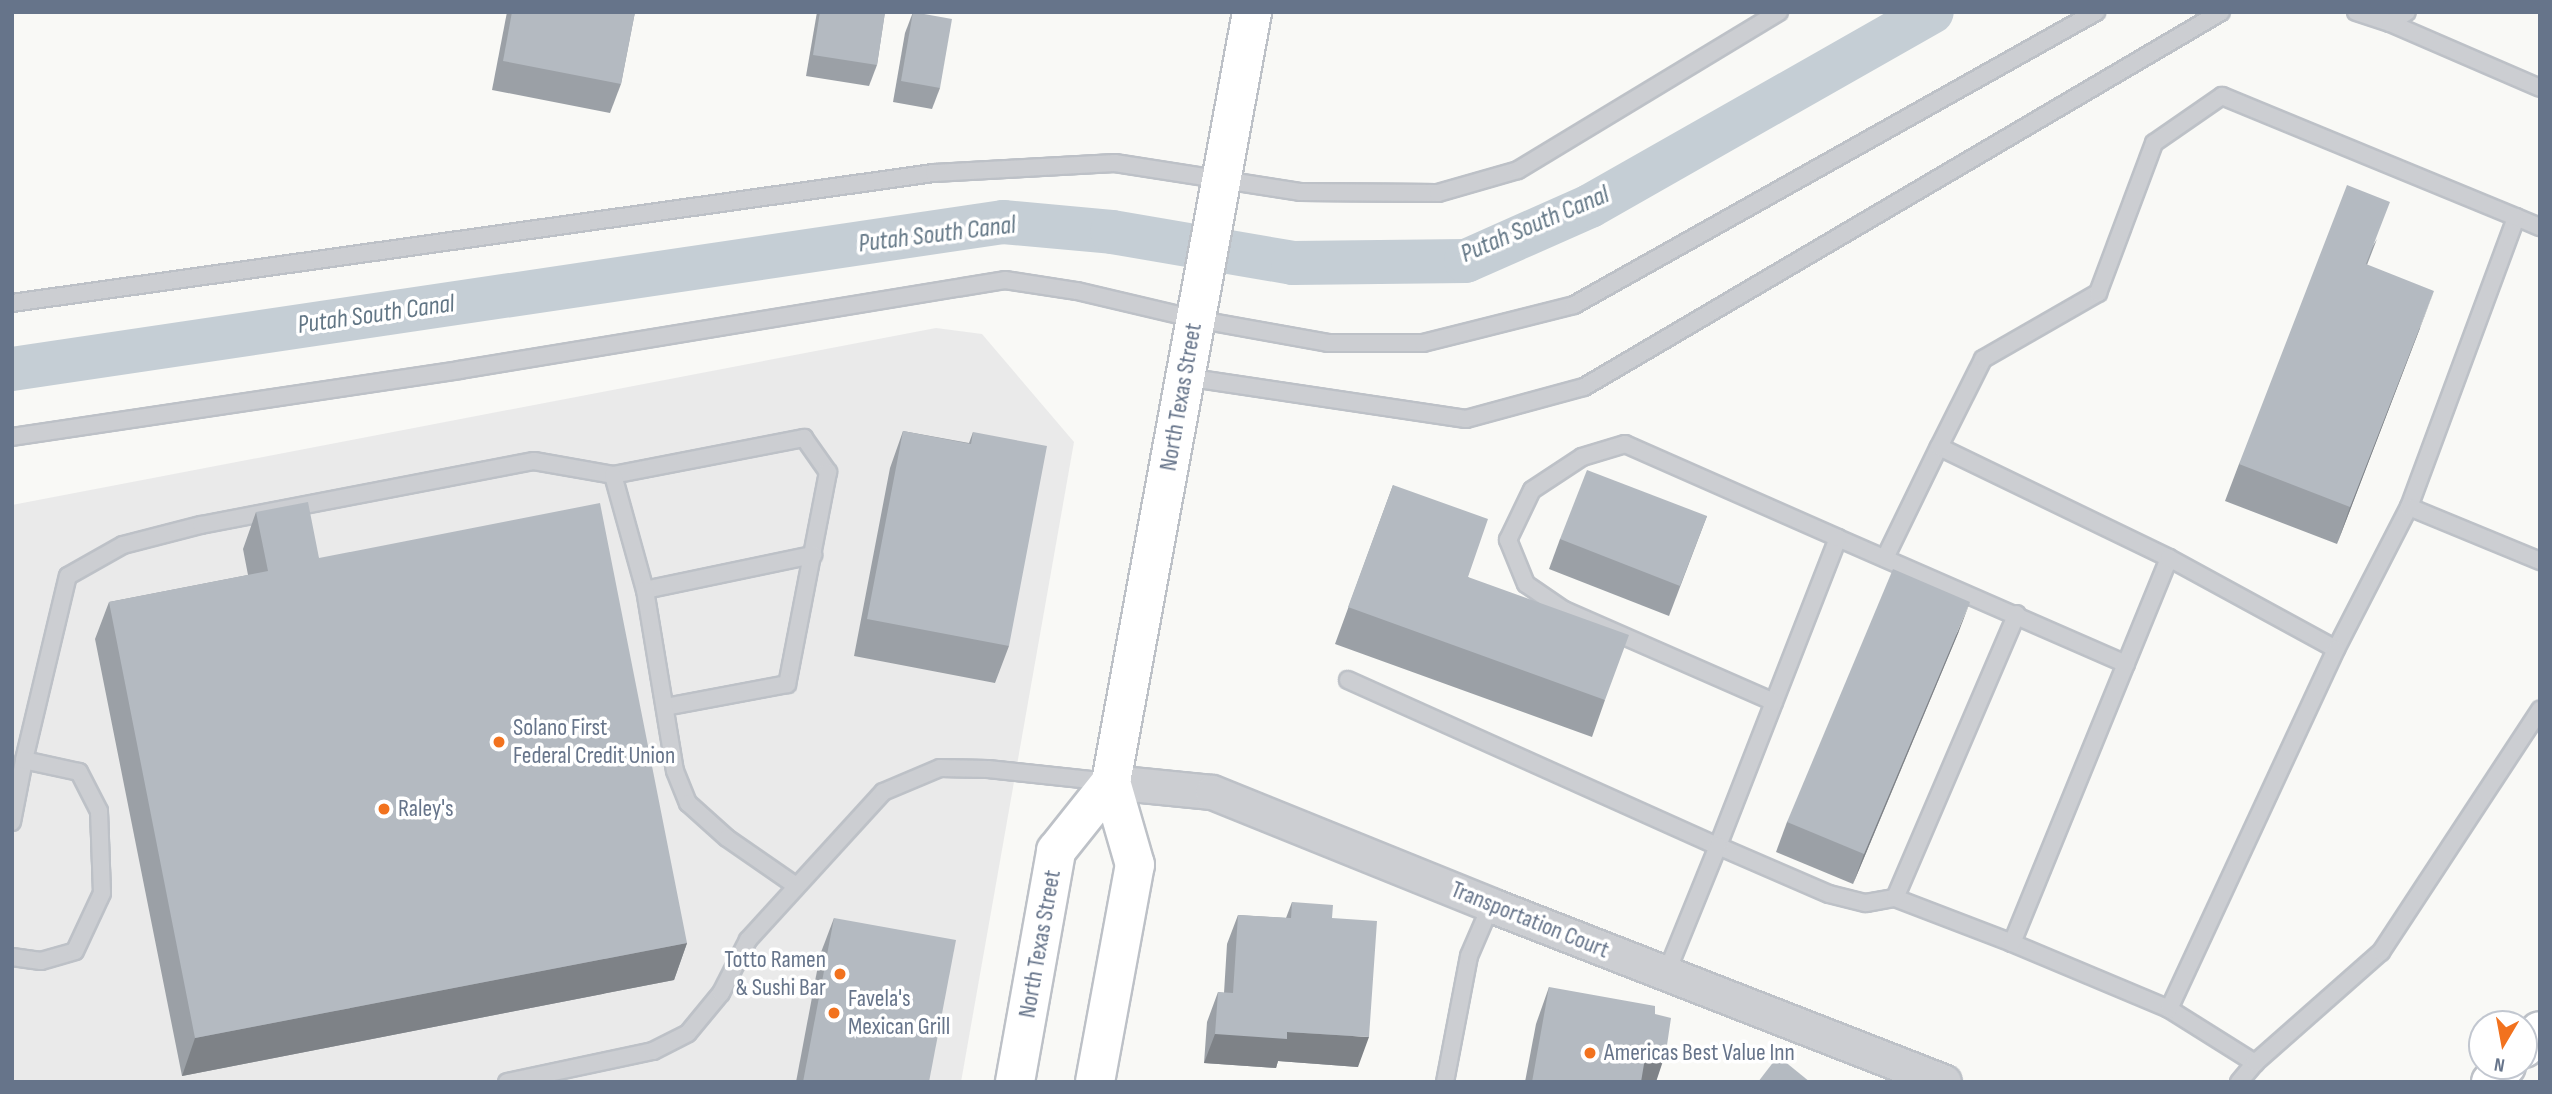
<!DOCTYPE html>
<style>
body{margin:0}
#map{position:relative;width:2552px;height:1094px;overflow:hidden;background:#f9f9f6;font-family:"Sofia Sans Condensed",sans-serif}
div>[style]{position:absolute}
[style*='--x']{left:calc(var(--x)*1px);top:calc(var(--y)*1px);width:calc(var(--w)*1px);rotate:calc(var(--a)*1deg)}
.built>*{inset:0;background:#eaeaea}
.canal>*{height:44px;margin:-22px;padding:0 22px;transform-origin:22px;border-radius:22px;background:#c5ced5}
.roads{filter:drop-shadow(2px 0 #bdc1c7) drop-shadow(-2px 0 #bdc1c7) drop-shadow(0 2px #bdc1c7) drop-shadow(0 -2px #bdc1c7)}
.service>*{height:16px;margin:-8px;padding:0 8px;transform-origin:8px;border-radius:8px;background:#ccced2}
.minor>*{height:33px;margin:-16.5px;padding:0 16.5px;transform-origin:16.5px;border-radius:16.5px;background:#ccced2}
.secondary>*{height:38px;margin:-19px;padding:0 19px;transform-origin:19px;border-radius:19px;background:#fff}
.motorway>*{height:38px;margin:-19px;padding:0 19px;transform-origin:19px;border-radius:19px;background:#fff}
.wall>*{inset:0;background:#9ba0a6}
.shaded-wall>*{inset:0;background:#7e8287}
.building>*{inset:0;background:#b4bac1}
.dots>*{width:19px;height:19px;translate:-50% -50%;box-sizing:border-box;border:4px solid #fff;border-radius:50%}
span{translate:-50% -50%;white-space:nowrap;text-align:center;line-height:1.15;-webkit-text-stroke:7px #fff;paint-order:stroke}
.street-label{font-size:24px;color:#66748a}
.poi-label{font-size:24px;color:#66748a}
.left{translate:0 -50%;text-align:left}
.right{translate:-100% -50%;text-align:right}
.water-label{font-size:26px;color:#627685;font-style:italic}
.frame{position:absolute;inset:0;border:14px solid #66748a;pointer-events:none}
.north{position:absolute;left:2468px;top:1010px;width:70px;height:70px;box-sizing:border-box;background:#fff;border:2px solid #c2c7d0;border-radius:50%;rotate:190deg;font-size:19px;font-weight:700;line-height:28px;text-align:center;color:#66748a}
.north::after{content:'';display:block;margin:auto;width:24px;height:32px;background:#f2721e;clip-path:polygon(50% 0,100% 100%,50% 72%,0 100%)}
</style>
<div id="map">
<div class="built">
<i style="clip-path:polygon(936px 328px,982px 334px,1074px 442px,961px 1082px,12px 1082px,12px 505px)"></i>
</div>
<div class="canal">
<i style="--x:12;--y:369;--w:1002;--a:-8.44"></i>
<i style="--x:1003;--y:222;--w:109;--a:5.2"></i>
<i style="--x:1112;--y:232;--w:184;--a:9.7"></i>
<i style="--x:1293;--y:263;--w:173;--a:-0.7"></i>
<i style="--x:1466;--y:261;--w:136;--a:-23.9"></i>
<i style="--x:1590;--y:206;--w:393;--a:-29.6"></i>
</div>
<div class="roads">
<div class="service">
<i style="--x:2356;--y:12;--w:36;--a:18"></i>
<i style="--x:2390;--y:23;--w:163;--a:23.4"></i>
<i style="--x:2390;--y:23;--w:20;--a:-33"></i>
<i style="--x:12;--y:303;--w:931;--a:-8.03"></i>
<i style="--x:934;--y:173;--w:181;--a:-3.2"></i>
<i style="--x:1115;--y:163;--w:187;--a:8.9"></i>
<i style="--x:1300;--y:192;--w:138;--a:0.4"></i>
<i style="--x:1438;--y:193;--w:83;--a:-16"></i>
<i style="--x:1518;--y:170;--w:305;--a:-31.2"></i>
<i style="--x:1185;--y:377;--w:284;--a:8.5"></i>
<i style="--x:1466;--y:419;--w:122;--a:-15.2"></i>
<i style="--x:1584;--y:387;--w:739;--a:-30.49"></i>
<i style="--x:12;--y:437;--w:452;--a:-8.5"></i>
<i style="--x:459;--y:370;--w:553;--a:-9.36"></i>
<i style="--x:1005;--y:280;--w:73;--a:8.7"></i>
<i style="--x:1077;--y:291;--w:121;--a:13.3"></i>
<i style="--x:1195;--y:319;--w:135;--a:10.2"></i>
<i style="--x:1328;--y:343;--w:95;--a:0"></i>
<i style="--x:1423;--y:343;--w:156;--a:-14.1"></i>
<i style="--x:1574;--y:305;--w:599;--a:-29.31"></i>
<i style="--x:613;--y:475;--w:195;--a:-11"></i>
<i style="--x:804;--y:438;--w:42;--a:54.8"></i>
<i style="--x:828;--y:472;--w:216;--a:100.9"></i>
<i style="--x:787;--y:684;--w:124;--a:169.3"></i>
<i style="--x:2409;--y:507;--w:309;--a:-69.7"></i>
<i style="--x:2516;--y:217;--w:26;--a:23"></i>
<i style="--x:1885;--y:558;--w:123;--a:-64.1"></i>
<i style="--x:2169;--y:558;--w:255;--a:-154.2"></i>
<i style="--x:1939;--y:447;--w:98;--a:-63.4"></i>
<i style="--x:1983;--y:359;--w:133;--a:-29.9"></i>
<i style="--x:2098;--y:293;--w:160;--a:-69.5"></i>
<i style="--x:2154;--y:143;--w:83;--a:-34.7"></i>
<i style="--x:2222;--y:96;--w:318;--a:22.4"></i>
<i style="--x:645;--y:590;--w:172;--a:-11.8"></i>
<i style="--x:2126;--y:664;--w:314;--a:-156.4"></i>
<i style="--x:1838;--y:538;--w:331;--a:111.3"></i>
<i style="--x:1718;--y:846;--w:121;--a:23.4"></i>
<i style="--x:1829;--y:894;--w:38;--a:14"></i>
<i style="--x:1866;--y:903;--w:29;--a:-10"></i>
<i style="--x:1895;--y:898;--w:125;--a:21"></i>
<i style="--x:2012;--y:943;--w:170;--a:22.8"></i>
<i style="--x:2169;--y:1009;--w:102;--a:32.1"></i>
<i style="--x:2255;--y:1063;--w:25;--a:130"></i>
<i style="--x:1348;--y:680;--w:406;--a:24.2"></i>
<i style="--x:1718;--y:846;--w:138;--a:112.1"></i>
<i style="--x:1774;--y:702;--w:229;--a:-156.3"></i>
<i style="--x:1564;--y:610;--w:46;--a:-145.6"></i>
<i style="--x:1526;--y:584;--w:48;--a:-112.2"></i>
<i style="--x:1508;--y:540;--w:55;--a:-64.4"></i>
<i style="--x:1532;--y:490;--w:60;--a:-33.4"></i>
<i style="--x:1582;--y:457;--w:45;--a:-16.8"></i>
<i style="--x:1625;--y:444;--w:233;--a:23.8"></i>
<i style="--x:12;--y:822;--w:63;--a:-79"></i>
<i style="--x:24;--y:760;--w:189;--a:-76.6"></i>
<i style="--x:68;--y:576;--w:63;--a:-29.4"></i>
<i style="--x:123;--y:545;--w:81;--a:-14.4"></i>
<i style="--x:201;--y:525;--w:339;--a:-10.9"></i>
<i style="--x:534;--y:461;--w:80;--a:10"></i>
<i style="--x:613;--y:475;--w:119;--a:74.5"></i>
<i style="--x:645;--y:590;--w:183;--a:80.6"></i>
<i style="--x:675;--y:771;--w:35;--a:68"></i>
<i style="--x:688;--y:803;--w:52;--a:41.9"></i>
<i style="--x:727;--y:838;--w:83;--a:34.7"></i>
<i style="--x:1895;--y:898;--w:309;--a:-66.8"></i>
<i style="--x:2012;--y:943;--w:416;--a:-67.8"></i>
<i style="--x:2169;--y:558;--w:190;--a:28.6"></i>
<i style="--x:2336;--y:649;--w:160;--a:-62.8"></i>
<i style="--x:2409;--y:507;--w:142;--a:22.4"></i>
<i style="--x:12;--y:957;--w:29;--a:8"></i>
<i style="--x:41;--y:961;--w:35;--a:-16"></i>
<i style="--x:75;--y:951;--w:64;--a:-65"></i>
<i style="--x:102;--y:893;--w:82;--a:-92.1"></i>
<i style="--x:99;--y:811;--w:44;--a:-117.1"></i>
<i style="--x:79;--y:772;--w:56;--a:-167.7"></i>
<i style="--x:2169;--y:1009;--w:397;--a:-65.1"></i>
<i style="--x:2255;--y:1063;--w:168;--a:-41.4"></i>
<i style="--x:2381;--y:952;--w:290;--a:-56.7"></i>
<i style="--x:507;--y:1082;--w:149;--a:-12"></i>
<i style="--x:653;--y:1051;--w:39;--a:-27"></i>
<i style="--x:688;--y:1033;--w:52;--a:-50.5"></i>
<i style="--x:721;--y:993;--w:59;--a:-63"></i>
<i style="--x:748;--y:940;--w:200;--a:-47.6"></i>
<i style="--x:883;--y:792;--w:62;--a:-22.8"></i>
<i style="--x:940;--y:768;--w:48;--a:1.2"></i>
<i style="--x:988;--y:769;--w:122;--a:6.1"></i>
<i style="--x:1445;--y:1082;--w:128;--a:-79.2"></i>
<i style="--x:1469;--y:956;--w:56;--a:-66.7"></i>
</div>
<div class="minor">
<i style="--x:1111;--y:782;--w:101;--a:5.7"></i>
<i style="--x:1212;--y:792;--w:301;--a:22"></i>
<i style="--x:1491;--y:905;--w:486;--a:21.3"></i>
</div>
<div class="secondary">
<i style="--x:1015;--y:1082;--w:235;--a:-79.9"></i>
<i style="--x:1056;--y:851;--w:88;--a:-51.4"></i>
<i style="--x:1095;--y:1082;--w:221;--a:-79.6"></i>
<i style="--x:1135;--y:865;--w:86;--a:-106.1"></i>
<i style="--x:1111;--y:782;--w:783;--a:-79.62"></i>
</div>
<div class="motorway">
<i style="--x:2524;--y:1048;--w:23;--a:-47"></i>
<i style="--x:2491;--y:1082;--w:22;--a:-47"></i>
</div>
</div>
<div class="wall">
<i style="clip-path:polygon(507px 12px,635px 12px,621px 84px,610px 113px,492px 90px)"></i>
<i style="clip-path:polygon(817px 12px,885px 12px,877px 65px,869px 86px,806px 76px)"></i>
<i style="clip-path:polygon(913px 12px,940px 88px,932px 109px,893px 102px,905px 33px)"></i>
<i style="clip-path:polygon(2377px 239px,2367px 265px,2420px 328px,2337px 544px,2225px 501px,2239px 464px)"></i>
<i style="clip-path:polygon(903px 431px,969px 443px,973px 432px,1009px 646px,995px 683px,854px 656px,890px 468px)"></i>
<i style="clip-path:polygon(1393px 485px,1468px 577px,1605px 700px,1592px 737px,1335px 644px)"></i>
<i style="clip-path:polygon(256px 512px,319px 558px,687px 943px,674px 980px,182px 1076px,95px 639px,109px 602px,248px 575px,243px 549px)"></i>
<i style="clip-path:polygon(1707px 516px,1669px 616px,1549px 569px,1560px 539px)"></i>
<i style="clip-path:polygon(1959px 631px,1853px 884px,1776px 852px,1787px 822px)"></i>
<i style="clip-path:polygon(1292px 902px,1332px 918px,1358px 1067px,1278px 1061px,1276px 1068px,1204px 1063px,1207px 1022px,1218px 992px,1224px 993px,1227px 944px,1238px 915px,1286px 918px)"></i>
<i style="clip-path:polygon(834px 918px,929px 1082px,796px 1082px,820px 955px)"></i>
<i style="clip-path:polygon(1549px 987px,1656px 1082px,1525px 1082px,1536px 1024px)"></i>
</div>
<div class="shaded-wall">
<i style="clip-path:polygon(2434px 291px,2420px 328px,2337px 544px,2350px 507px)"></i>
<i style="clip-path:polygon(1970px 602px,1959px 631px,1853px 884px,1864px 854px)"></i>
<i style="clip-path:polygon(687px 943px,674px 980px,182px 1076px,195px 1038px)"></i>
<i style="clip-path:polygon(1287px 1032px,1369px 1037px,1358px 1067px,1278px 1061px,1276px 1068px,1204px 1063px,1215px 1034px)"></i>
<i style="clip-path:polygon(1646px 1052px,1666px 1052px,1656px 1082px,1635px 1082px)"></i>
</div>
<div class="building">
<i style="clip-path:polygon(512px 12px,635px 12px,621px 84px,503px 61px)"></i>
<i style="clip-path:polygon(820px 12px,885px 12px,877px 65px,813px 55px)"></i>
<i style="clip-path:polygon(913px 12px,952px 19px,940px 88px,901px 81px)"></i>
<i style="clip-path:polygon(2347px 185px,2390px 202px,2366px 264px,2434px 291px,2350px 507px,2239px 464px)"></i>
<i style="clip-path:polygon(903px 431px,971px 444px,973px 432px,1047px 446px,1009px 646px,867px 619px)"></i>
<i style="clip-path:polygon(1587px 470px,1707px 516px,1680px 586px,1560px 539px)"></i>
<i style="clip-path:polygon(1393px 485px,1488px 519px,1468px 577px,1629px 635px,1605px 700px,1348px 607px)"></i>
<i style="clip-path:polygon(308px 502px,319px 558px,600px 503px,687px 943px,195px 1038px,109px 602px,268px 571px,256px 512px)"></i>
<i style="clip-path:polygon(1893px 569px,1970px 602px,1864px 854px,1787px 822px)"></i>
<i style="clip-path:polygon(1292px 902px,1333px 905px,1332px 918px,1377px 921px,1369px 1037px,1287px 1032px,1287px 1039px,1215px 1034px,1218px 992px,1233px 993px,1238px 915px,1291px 918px)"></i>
<i style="clip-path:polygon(834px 918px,956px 940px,929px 1082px,803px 1082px)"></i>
<i style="clip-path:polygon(1549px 987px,1655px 1006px,1655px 1014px,1671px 1018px,1666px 1052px,1646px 1052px,1641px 1082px,1532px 1082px)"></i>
<i style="clip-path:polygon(1778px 1056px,1810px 1082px,1758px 1082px)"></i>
</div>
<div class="dots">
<i style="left:499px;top:742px;background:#f2721e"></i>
<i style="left:384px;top:809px;background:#f2721e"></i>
<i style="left:840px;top:974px;background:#f2721e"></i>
<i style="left:834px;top:1013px;background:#f2721e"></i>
<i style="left:1590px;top:1053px;background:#f2721e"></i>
</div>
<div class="street-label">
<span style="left:1181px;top:397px;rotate:-80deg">North Texas Street</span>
<span style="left:1530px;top:920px;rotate:22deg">Transportation Court</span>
<span style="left:1040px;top:944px;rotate:-80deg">North Texas Street</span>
</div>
<div class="poi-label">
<span class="left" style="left:513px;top:742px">Solano First<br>Federal Credit Union</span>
<span class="left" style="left:398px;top:809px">Raley's</span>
<span class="right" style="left:826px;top:974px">Totto Ramen<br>&amp; Sushi Bar</span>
<span class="left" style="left:848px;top:1013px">Favela's<br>Mexican Grill</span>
<span class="left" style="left:1604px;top:1053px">Americas Best Value Inn</span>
</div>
<div class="water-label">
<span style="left:1535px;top:225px;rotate:-23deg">Putah South Canal</span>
<span style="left:937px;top:235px;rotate:-7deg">Putah South Canal</span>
<span style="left:376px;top:315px;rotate:-8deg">Putah South Canal</span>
</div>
<div class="frame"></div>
<div class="north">N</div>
</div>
